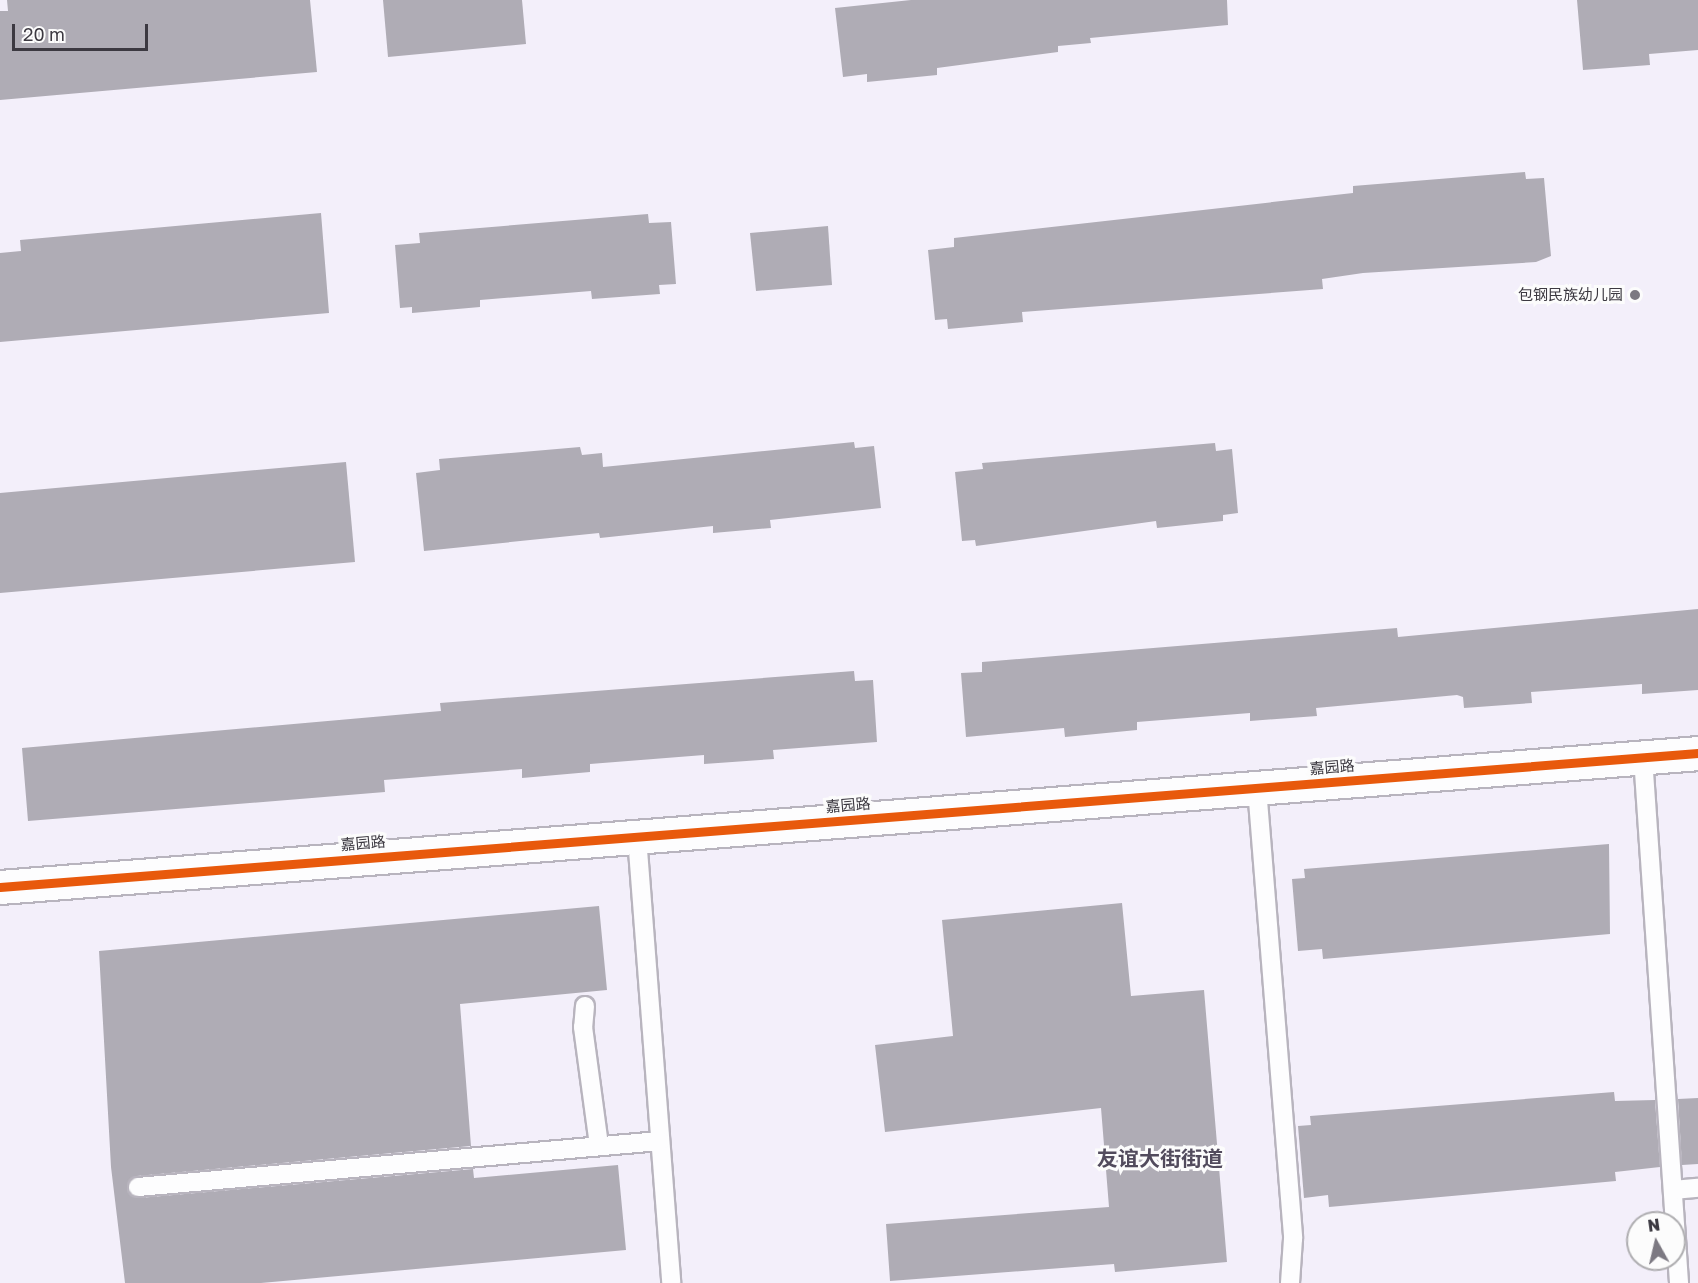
<!DOCTYPE html>
<meta charset="utf-8">
<style>
body{margin:0}
#map{position:relative;width:1698px;height:1283px;overflow:hidden;background:#f3effa;font-family:"Golos Text","Noto Sans SC",sans-serif}
div>[style]{position:absolute}
[style*='--x']{left:calc(var(--x)*1px);top:calc(var(--y)*1px);width:calc(var(--w)*1px);rotate:calc(var(--a)*1deg)}
.building>*{inset:0;background:#afacb5}
.roads{filter:drop-shadow(2px 0 #b8b4be) drop-shadow(-2px 0 #b8b4be) drop-shadow(0 2px #b8b4be) drop-shadow(0 -2px #b8b4be)}
.service>*{height:18px;margin:-9px;padding:0 9px;transform-origin:9px;border-radius:9px;background:#fdfdfe}
.minor>*{height:33px;margin:-16.5px;padding:0 16.5px;transform-origin:16.5px;border-radius:16.5px;background:#fdfdfe}
.cycleway>*{height:9px;margin:-4.5px;padding:0 4.5px;transform-origin:4.5px;border-radius:4.5px;background:#e8590c}
.dots>*{width:16px;height:16px;translate:-50% -50%;box-sizing:border-box;border:3px solid #fcfcfc;border-radius:50%}
span{translate:-50% -50%;white-space:nowrap;text-align:center;line-height:1.15;-webkit-text-stroke:6px #fcfcfc;paint-order:stroke}
.poi-label{font-size:15px;color:#3c3941}
.right{translate:-100% -50%;text-align:right}
.street-label{font-size:15px;color:#3c3941}
.district-label{font-size:21px;color:#524b5d;font-weight:700}
.north{position:absolute;left:1626px;top:1211px;width:60px;height:60px;box-sizing:border-box;background:#fcfcfc;border:2px solid #afaeb1;border-radius:50%;rotate:352deg;font-size:16px;font-weight:700;line-height:24px;text-align:center;color:#3c3941}
.north::after{content:'';display:block;margin:auto;width:21px;height:27px;background:#7c7982;clip-path:polygon(50% 0,100% 100%,50% 72%,0 100%)}
.scale{position:absolute;left:12px;top:24px;width:136px;height:27px;box-sizing:border-box;border:3px solid #3c3941;border-top:0;padding-left:8px;font-size:18px;line-height:21px;white-space:nowrap;color:#3c3941;-webkit-text-stroke:4px #fcfcfc;paint-order:stroke}
</style>
<div id="map">
<div class="building">
<i style="clip-path:polygon(7px 0,310px 0,317px 72px,0 100px,0 11px,8px 11px)"></i>
<i style="clip-path:polygon(383px 0,522px 0,526px 44px,388px 57px)"></i>
<i style="clip-path:polygon(911px 0,1227px 0,1228px 25px,1090px 38px,1091px 43px,1058px 46px,1058px 52px,937px 68px,937px 75px,867px 82px,867px 74px,843px 77px,835px 8px)"></i>
<i style="clip-path:polygon(1577px 0,1698px 0,1698px 50px,1649px 54px,1650px 65px,1583px 70px)"></i>
<i style="clip-path:polygon(1525px 172px,1526px 179px,1544px 178px,1551px 256px,1536px 262px,1363px 273px,1322px 279px,1323px 289px,1022px 312px,1023px 322px,948px 329px,947px 319px,935px 320px,928px 250px,954px 247px,954px 238px,1353px 193px,1353px 186px)"></i>
<i style="clip-path:polygon(321px 213px,329px 313px,0 342px,0 253px,21px 251px,20px 240px)"></i>
<i style="clip-path:polygon(648px 214px,649px 223px,671px 222px,676px 284px,659px 285px,660px 294px,592px 299px,591px 291px,480px 300px,480px 307px,412px 313px,412px 307px,400px 308px,395px 245px,420px 243px,419px 233px)"></i>
<i style="clip-path:polygon(828px 226px,832px 285px,756px 291px,750px 233px)"></i>
<i style="clip-path:polygon(854px 442px,855px 448px,874px 446px,881px 508px,770px 520px,771px 528px,713px 533px,713px 526px,600px 538px,599px 533px,424px 551px,416px 473px,440px 470px,439px 459px,580px 447px,582px 455px,602px 453px,603px 467px)"></i>
<i style="clip-path:polygon(1215px 443px,1216px 451px,1232px 449px,1238px 513px,1223px 515px,1223px 521px,1157px 528px,1156px 521px,976px 546px,975px 540px,962px 541px,955px 472px,983px 469px,982px 463px)"></i>
<i style="clip-path:polygon(346px 462px,355px 562px,0 593px,0 493px)"></i>
<i style="clip-path:polygon(1698px 609px,1698px 690px,1642px 694px,1642px 684px,1531px 692px,1532px 703px,1464px 708px,1463px 697px,1457px 695px,1316px 708px,1317px 716px,1250px 721px,1250px 713px,1137px 722px,1137px 730px,1065px 737px,1064px 728px,966px 737px,961px 673px,982px 672px,982px 662px,1397px 628px,1398px 637px)"></i>
<i style="clip-path:polygon(854px 671px,855px 681px,873px 680px,877px 742px,773px 750px,774px 759px,704px 764px,704px 755px,590px 764px,590px 772px,522px 778px,522px 769px,384px 780px,385px 792px,28px 821px,22px 748px,441px 711px,440px 703px)"></i>
<i style="clip-path:polygon(1609px 844px,1610px 934px,1323px 959px,1322px 949px,1298px 951px,1292px 879px,1305px 878px,1304px 869px)"></i>
<i style="clip-path:polygon(1122px 903px,1131px 996px,1204px 990px,1227px 1262px,1115px 1272px,1114px 1264px,890px 1281px,886px 1224px,1109px 1207px,1101px 1108px,885px 1132px,875px 1045px,953px 1036px,942px 920px)"></i>
<i style="clip-path:polygon(599px 906px,607px 990px,460px 1004px,471px 1146px,137px 1176px,127px 1187px,139px 1198px,473px 1169px,474px 1178px,618px 1165px,626px 1250px,261px 1283px,125px 1283px,111px 1167px,99px 951px)"></i>
<i style="clip-path:polygon(1614px 1092px,1615px 1101px,1655px 1100px,1660px 1167px,1615px 1172px,1616px 1181px,1474px 1194px,1329px 1207px,1328px 1195px,1304px 1198px,1298px 1126px,1311px 1125px,1310px 1116px)"></i>
<i style="clip-path:polygon(1698px 1098px,1698px 1164px,1682px 1165px,1678px 1099px)"></i>
</div>
<div class="roads">
<div class="service">
<i style="--x:1643;--y:757;--w:527;--a:86.08"></i>
<i style="--x:1257;--y:788;--w:452;--a:85.4"></i>
<i style="--x:1293;--y:1239;--w:44;--a:93.9"></i>
<i style="--x:637;--y:837;--w:447;--a:85.6"></i>
<i style="--x:585;--y:1006;--w:21;--a:95"></i>
<i style="--x:583;--y:1027;--w:120;--a:82.3"></i>
<i style="--x:138;--y:1187;--w:524;--a:-5.04"></i>
<i style="--x:1673;--y:1190;--w:25;--a:-5"></i>
</div>
<div class="minor">
<i style="--x:0;--y:887;--w:1703;--a:-4.51"></i>
</div>
</div>
<div class="cycleway">
<i style="--x:0;--y:887;--w:1703;--a:-4.51"></i>
</div>
<div class="dots">
<i style="left:1635px;top:295px;background:#7c7982"></i>
</div>
<div class="poi-label">
<span class="right" style="left:1623px;top:295px">包钢民族幼儿园</span>
</div>
<div class="street-label">
<span style="left:1332px;top:767px;rotate:-5deg">嘉园路</span>
<span style="left:848px;top:805px;rotate:-5deg">嘉园路</span>
<span style="left:363px;top:843px;rotate:-5deg">嘉园路</span>
</div>
<div class="district-label">
<span style="left:1160px;top:1158px">友谊大街街道</span>
</div>
<div class="north">N</div>
<div class="scale">20 m</div>
</div>
